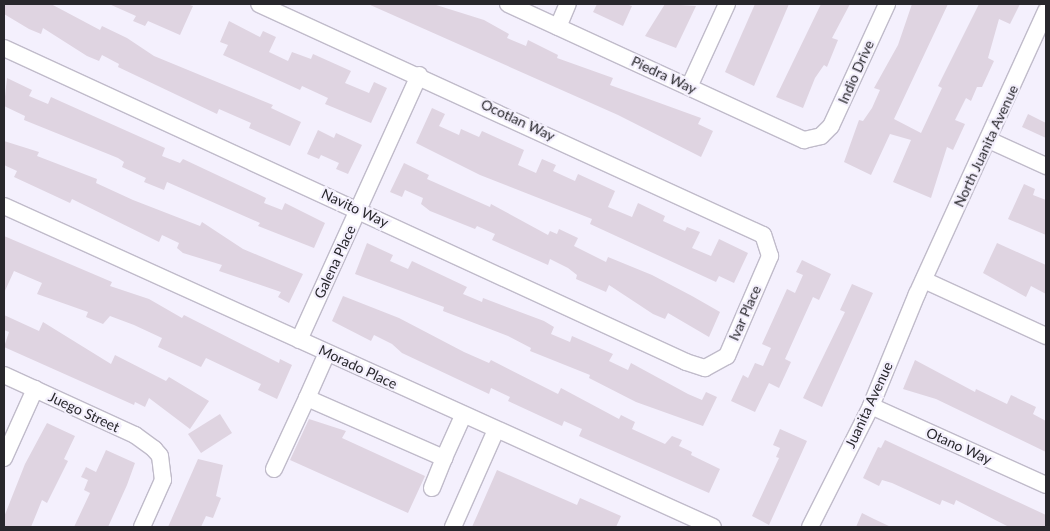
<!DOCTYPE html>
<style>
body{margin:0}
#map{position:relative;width:1050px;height:531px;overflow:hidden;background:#f4f0fd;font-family:Lato,sans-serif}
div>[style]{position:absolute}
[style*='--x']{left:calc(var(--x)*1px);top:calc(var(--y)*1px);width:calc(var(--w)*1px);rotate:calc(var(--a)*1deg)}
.building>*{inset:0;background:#dfd4e1}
.roads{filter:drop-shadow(1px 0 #c0bbca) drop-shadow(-1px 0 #c0bbca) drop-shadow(0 1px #c0bbca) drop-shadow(0 -1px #c0bbca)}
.minor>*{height:16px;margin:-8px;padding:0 8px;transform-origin:8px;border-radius:8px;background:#fff}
span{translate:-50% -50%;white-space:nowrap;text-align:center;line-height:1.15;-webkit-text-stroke:4.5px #f4f0fd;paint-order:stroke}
.street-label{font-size:14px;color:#28272c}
.frame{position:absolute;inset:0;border:5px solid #28272c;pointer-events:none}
</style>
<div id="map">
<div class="building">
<i style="clip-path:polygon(4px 4px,51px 4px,100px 30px,102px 26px,127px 38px,154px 56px,273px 105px,271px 108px,301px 122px,290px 146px,249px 128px,251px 123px,219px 109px,217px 114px,118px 67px,119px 64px,102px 55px,99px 61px,87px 56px,43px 28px,41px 34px,29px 29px,4px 14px)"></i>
<i style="clip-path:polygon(109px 4px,187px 4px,193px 6px,180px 35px,148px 21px,145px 26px,133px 21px,136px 16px)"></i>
<i style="clip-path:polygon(368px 4px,433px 4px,484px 20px,509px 34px,507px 38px,526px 46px,528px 40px,558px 55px,557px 58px,613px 78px,610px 85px,701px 118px,698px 124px,713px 131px,701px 157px,618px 115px)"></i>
<i style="clip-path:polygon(597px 4px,626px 4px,632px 6px,623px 26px,593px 12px)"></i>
<i style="clip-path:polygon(665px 4px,696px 6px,676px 48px,645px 36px)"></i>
<i style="clip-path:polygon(755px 4px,789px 4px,754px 86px,725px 72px)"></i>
<i style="clip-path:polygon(821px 4px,850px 4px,832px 38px,838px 40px,827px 67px,824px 65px,815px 78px,803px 108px,776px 97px)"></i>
<i style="clip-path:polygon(912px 4px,948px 4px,894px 119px,921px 133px,942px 88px,938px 86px,979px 4px,1020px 4px,1010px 24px,999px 19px,988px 58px,994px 61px,982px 87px,977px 87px,971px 101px,966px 98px,955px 120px,965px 124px,953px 150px,947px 147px,931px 198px,893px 182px,911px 140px,890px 134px,871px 175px,844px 162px,859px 120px,863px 121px,872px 108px,880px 90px,874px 88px,898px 45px)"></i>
<i style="clip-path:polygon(229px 21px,260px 37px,263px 31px,276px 37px,269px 52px,288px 61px,292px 52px,311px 59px,313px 54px,351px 71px,345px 83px,369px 93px,374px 82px,387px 88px,371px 123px,325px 104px,328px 98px,302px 86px,300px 90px,223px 55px,228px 45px,220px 42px)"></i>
<i style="clip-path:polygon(7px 78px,32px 90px,29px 96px,48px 104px,51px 97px,62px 102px,165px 148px,162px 156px,180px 163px,183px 159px,266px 198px,264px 203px,282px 210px,285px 203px,325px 223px,314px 248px,258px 226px,260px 223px,167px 182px,164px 190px,144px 182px,146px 178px,122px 167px,124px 162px,118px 158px,24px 120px,25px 116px,4px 106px)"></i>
<i style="clip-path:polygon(432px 108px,445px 114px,439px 126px,459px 135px,461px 129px,479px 137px,482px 131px,524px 150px,518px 165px,536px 173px,542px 159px,556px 165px,553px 171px,575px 181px,578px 174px,615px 191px,608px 207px,632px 217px,638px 203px,665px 216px,663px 221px,685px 231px,687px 227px,700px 232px,692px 248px,711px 256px,719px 239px,748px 253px,734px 283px,719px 276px,716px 282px,590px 224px,592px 219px,480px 175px,416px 143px)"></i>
<i style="clip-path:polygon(1028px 114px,1046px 123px,1046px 138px,1022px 127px)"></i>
<i style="clip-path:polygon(318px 130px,334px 138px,336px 133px,362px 145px,348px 174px,336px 169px,339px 163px,321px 155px,319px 159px,307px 154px)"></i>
<i style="clip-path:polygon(4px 141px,39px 152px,37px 156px,97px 179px,96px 183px,133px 200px,200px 226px,202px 222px,243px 249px,303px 274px,289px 303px,278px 297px,281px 292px,219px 271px,222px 265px,183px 253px,177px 248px,179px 243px,162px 235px,159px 242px,72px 199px,70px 203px,14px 177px,17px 171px,4px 165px)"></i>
<i style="clip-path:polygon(404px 163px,429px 175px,427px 179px,490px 207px,491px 204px,548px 235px,550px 231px,557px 234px,559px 229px,578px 238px,574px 246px,606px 262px,608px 257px,652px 275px,692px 296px,720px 312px,709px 337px,668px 313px,665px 319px,653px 314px,609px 285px,606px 292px,576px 279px,577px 275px,568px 268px,550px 259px,548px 265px,492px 240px,495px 234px,477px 226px,475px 229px,430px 211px,421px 204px,423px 198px,405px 190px,402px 197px,390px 192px)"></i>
<i style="clip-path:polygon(1024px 184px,1035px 189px,1033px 195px,1046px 200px,1046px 235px,1008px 219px)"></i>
<i style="clip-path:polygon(4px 236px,112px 282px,110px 286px,149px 299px,182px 318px,184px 315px,279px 363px,280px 359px,292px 365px,277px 399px,258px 390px,261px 384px,206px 358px,201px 367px,158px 347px,162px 338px,134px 325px,110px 316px,103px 324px,86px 317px,88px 312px,37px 294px,42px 283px,14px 271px,4px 293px)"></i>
<i style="clip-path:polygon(367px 243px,393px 255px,390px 261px,408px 269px,412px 261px,467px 287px,463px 294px,482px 302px,483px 298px,544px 321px,554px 327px,551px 334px,570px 342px,572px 336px,613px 354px,609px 361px,628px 370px,631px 363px,688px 394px,702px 400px,706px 392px,717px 397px,703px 426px,636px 402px,589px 378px,590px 375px,530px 351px,531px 348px,508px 336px,443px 311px,444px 307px,355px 274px)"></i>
<i style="clip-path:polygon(997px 243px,1046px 265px,1046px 294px,1031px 286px,1026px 297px,983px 273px)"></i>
<i style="clip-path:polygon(802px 260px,831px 274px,819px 300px,813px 297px,798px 330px,785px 359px,791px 362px,779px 388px,769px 383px,755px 412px,731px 401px,743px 375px,748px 378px,755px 363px,763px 366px,771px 348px,762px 344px,787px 289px,795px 293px,803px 275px,796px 272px)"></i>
<i style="clip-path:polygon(852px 284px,873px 293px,822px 407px,803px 398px,845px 312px,840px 310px)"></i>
<i style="clip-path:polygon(343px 296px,399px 318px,464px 352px,489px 363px,491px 360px,558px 394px,561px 388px,619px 419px,621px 415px,635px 422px,632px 429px,665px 444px,672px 436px,682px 440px,679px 446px,692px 452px,691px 455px,720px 469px,709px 493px,579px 436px,582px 429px,564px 421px,562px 426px,508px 401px,510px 397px,491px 388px,489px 394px,402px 353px,392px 344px,374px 335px,371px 341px,332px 321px)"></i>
<i style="clip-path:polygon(4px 315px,39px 331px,43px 322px,111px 364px,115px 355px,166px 381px,169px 377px,209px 401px,190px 429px,149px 398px,145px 407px,135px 402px,134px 405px,4px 347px,9px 332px,4px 330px)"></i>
<i style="clip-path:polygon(915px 360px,975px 392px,976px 389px,1007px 404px,1011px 395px,1036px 407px,1033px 414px,1046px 421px,1046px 452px,936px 399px,903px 389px)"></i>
<i style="clip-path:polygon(220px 414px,232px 433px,201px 453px,188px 434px)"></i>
<i style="clip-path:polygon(309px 419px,346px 431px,342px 438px,425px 476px,408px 513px,290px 460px)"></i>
<i style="clip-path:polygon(47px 423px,75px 436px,64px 459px,68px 461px,47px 503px,42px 500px,31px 527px,4px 527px,4px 517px,25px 464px)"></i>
<i style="clip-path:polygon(780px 429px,807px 441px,769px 525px,752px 516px,779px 458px,776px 457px,780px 448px,773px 445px)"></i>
<i style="clip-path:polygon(885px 440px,1046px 515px,1046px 527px,1009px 527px,956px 500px,954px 505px,942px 500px,940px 505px,892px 483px,882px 480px,879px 486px,863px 478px,878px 447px,881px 448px)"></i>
<i style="clip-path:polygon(106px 450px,135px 463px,127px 485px,108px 527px,74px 527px,90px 493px,84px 490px,88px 480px,81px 477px,86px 467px,96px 472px)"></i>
<i style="clip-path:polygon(198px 459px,223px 465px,216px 496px,221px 498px,213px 518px,206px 516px,201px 527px,168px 527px)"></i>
<i style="clip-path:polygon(497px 470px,577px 505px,580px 498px,621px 516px,616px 527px,472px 527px)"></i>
<i style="clip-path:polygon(862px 513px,874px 519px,891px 527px,856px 527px)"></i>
</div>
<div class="roads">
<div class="minor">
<i style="--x:508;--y:4;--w:326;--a:24.7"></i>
<i style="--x:804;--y:140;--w:17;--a:-13"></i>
<i style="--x:821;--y:136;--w:14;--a:-45"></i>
<i style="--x:831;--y:126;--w:134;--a:-65.3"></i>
<i style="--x:558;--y:27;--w:25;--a:-67"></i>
<i style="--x:4;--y:48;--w:751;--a:24.72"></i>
<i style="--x:686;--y:362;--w:20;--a:18"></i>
<i style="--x:705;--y:368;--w:25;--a:-29"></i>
<i style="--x:727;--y:356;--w:109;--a:-66.7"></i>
<i style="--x:770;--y:256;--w:22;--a:-108"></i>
<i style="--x:763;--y:235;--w:554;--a:-155.38"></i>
<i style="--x:689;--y:87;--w:91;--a:-65.4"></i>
<i style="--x:989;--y:140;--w:63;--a:24.5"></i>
<i style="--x:4;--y:206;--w:778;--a:24.36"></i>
<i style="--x:924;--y:280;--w:134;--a:24.7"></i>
<i style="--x:299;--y:340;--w:291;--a:-65.6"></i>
<i style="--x:327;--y:353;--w:49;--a:114"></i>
<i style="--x:307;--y:398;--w:150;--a:23.7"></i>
<i style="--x:444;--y:458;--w:46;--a:-65.7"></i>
<i style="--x:4;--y:375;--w:144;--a:24.6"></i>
<i style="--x:135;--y:435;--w:24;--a:36"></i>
<i style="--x:154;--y:449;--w:9;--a:49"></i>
<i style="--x:160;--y:456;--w:24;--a:83"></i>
<i style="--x:163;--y:480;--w:51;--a:114.1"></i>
<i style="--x:871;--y:406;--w:192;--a:24.3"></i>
<i style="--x:4;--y:458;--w:76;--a:-65.8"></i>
<i style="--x:274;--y:469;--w:78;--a:-65.1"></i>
<i style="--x:432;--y:488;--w:32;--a:-68"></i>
<i style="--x:453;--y:527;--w:106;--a:-66.1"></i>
<i style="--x:810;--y:527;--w:136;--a:-63.2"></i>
<i style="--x:871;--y:406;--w:121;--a:-67.7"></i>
<i style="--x:917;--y:294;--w:311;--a:-65.5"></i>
</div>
</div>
<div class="street-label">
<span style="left:856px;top:72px;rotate:-66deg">Indio Drive</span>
<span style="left:664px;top:75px;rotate:25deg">Piedra Way</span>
<span style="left:518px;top:120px;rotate:25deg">Ocotlan Way</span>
<span style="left:986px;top:146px;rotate:-65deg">North Juanita Avenue</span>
<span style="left:355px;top:208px;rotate:25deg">Navito Way</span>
<span style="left:335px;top:262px;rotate:-65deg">Galena Place</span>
<span style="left:745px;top:313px;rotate:-66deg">Ivar Place</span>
<span style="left:358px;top:367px;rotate:25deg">Morado Place</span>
<span style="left:869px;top:405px;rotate:-65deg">Juanita Avenue</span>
<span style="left:84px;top:412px;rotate:25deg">Juego Street</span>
<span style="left:959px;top:446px;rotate:24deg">Otano Way</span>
</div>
<div class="frame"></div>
</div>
